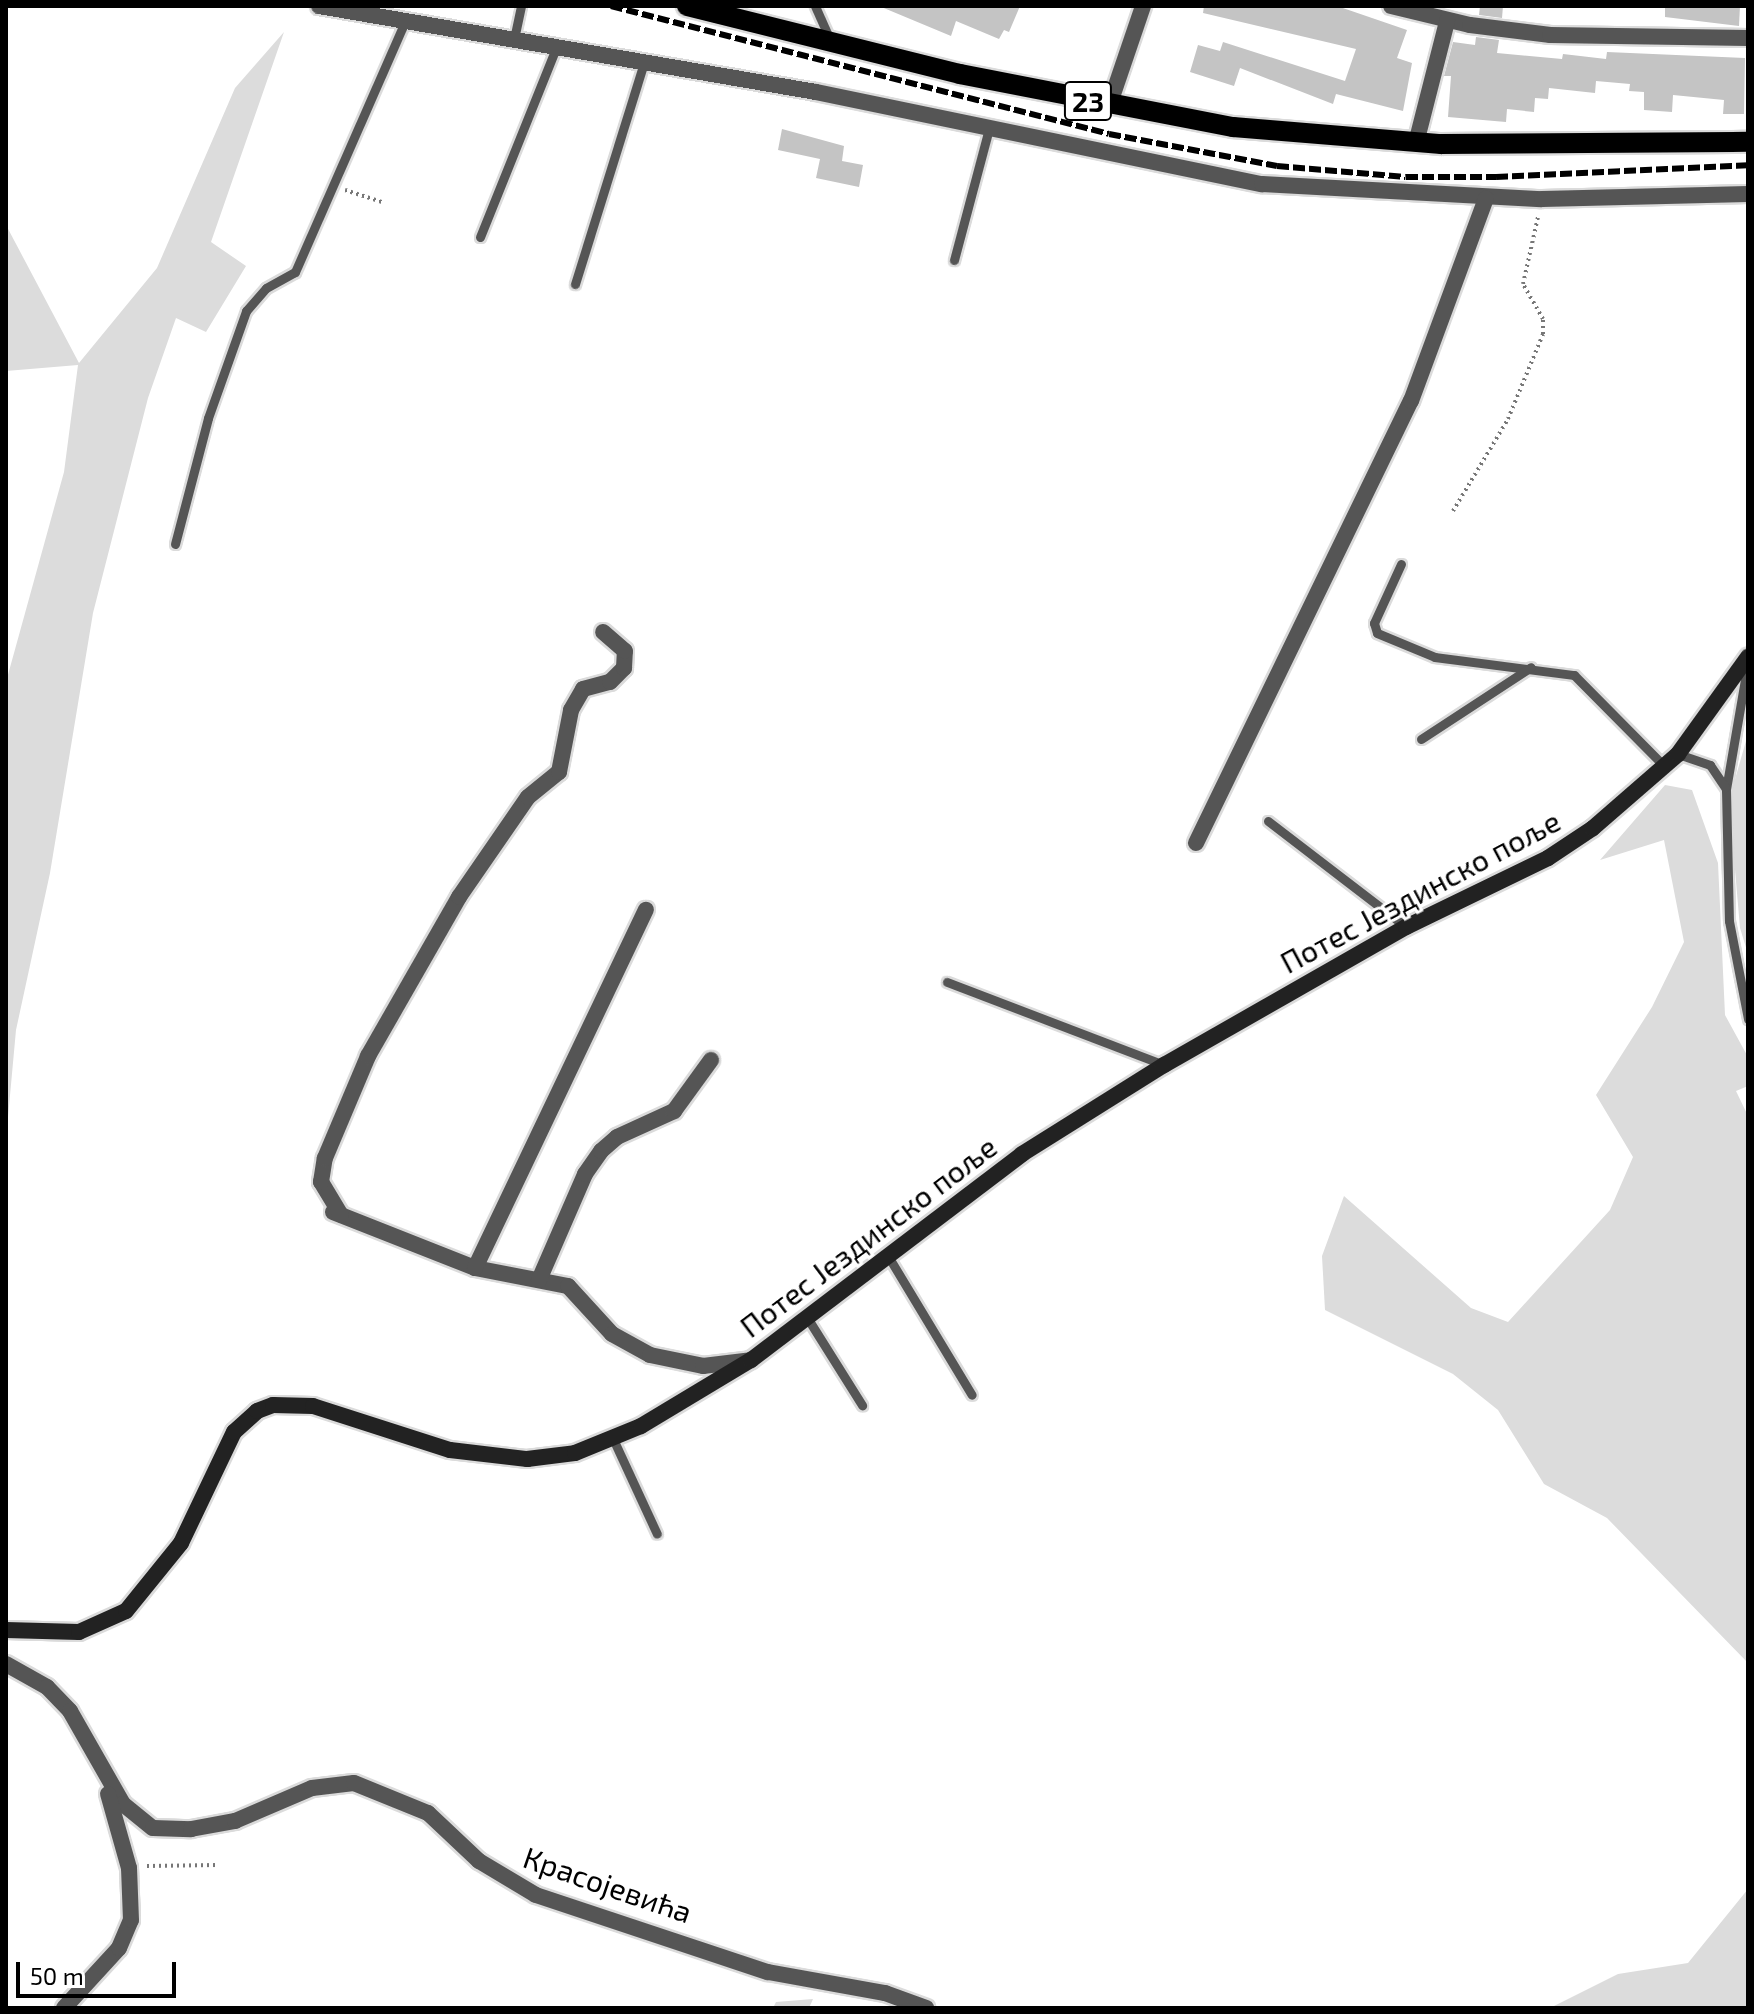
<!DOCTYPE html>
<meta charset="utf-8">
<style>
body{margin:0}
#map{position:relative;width:1754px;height:2014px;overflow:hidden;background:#fff;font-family:"Exo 2",sans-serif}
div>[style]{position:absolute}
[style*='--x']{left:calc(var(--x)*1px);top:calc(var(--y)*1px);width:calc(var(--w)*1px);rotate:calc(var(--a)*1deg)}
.green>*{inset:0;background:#dcdcdc}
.building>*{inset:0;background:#c4c4c4}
.path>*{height:4px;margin-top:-2px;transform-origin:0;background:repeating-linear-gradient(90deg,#777 0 2px,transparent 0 6px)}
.roads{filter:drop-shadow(2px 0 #dbdbdb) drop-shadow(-2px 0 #dbdbdb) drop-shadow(0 2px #dbdbdb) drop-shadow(0 -2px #dbdbdb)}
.service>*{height:9px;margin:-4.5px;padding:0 4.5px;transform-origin:4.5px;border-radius:4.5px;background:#555}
.minor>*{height:16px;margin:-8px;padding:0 8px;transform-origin:8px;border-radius:8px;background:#555}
.secondary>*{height:16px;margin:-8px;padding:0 8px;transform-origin:8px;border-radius:8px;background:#222}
.primary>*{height:20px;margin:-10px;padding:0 10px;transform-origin:10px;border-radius:10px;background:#000}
.rail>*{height:6px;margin-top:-3px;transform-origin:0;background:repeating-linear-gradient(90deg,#000 0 12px,transparent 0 16px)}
span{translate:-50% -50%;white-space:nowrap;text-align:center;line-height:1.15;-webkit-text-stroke:6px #fff;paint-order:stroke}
.shield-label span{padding:2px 6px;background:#fff;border:2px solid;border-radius:6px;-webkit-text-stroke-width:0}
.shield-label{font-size:28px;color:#000;font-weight:700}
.street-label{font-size:30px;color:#000}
.frame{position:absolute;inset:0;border:8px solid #000;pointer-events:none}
.scale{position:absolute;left:16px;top:1962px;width:160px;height:36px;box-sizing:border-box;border:4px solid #000;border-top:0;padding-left:10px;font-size:24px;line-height:28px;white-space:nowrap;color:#000;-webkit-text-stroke:6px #fff;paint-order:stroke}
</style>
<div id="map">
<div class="green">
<i style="clip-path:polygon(284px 32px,211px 242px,246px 266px,206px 332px,176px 318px,148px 398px,93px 613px,50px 873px,16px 1030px,6px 1139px,6px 682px,64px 472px,78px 365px,6px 371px,6px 225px,79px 363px,157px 268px,235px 88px)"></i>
<i style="clip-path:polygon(1748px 734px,1748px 954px,1740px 928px,1729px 800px)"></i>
<i style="clip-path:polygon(1665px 785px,1692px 790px,1718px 863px,1725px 1015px,1748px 1057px,1748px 1086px,1736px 1091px,1748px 1116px,1748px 1663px,1607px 1518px,1544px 1484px,1498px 1410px,1453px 1374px,1325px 1310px,1322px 1256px,1344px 1196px,1471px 1308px,1508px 1322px,1610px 1210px,1633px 1157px,1596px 1095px,1652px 1007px,1684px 942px,1664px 840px,1600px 860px)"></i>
<i style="clip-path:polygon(1748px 1889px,1748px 2008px,1550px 2008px,1618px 1974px,1688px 1963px)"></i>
<i style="clip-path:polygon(813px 1999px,809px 2008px,773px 2008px,776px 2002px)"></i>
</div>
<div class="building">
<i style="clip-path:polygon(879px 6px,1020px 6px,1009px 32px,1004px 30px,999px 39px,956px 21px,951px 36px)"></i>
<i style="clip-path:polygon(1204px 6px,1337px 6px,1407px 30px,1397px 58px,1412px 63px,1403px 111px,1336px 94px,1333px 104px,1240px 68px,1234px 86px,1190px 72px,1198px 45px,1220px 51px,1223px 42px,1345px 81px,1356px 49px,1203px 13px)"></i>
<i style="clip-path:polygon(1480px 6px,1503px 6px,1502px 18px,1479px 15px)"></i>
<i style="clip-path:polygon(1665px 6px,1740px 6px,1739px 26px,1665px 17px)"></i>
<i style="clip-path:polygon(1476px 37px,1499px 40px,1497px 53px,1562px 59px,1563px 54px,1606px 59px,1607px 52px,1745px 58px,1744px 114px,1723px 114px,1724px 100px,1673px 95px,1672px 112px,1644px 110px,1644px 92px,1629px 91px,1630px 84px,1596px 81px,1595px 93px,1549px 88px,1548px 99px,1535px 98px,1534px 112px,1507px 109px,1506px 122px,1448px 117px,1451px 76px,1444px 76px,1453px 42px,1475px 45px)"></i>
<i style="clip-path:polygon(782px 129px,844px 146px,842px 161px,863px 165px,859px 187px,816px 178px,820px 159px,778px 150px)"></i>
</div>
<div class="path">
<i style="--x:345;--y:190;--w:40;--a:18"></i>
<i style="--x:1453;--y:511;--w:107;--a:-59.1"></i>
<i style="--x:1508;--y:419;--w:92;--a:-67.6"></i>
<i style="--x:1543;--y:334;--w:15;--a:-90"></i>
<i style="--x:1543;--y:319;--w:40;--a:-119.7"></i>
<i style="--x:1523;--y:284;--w:69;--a:-77.4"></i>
<i style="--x:147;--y:1866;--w:70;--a:-0.8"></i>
</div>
<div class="roads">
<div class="service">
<i style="--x:815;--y:6;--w:36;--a:66"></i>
<i style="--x:514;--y:39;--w:34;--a:-78"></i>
<i style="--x:480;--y:237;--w:207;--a:-68.1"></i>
<i style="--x:954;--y:260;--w:137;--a:-75.1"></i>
<i style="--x:575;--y:284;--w:232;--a:-72.7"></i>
<i style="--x:175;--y:544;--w:130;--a:-75.3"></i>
<i style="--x:208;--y:418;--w:114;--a:-70.4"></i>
<i style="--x:246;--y:311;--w:30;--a:-49"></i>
<i style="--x:266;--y:288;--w:33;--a:-29"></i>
<i style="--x:295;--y:272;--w:274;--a:-66.3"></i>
<i style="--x:1401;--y:564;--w:65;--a:114.6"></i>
<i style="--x:1374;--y:623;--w:10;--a:73"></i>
<i style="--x:1377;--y:633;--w:63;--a:22.5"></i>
<i style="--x:1435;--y:657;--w:140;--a:7.4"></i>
<i style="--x:1574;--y:675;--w:129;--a:45.3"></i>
<i style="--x:1748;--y:662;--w:130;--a:99.8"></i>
<i style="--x:1726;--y:790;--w:131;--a:88.7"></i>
<i style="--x:1729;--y:921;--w:100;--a:79"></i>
<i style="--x:1421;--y:739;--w:131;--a:-33.2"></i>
<i style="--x:1678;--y:754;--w:34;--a:19"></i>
<i style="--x:1710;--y:765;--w:27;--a:56"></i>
<i style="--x:1268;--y:821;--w:174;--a:37.5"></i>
<i style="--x:947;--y:982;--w:232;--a:20.9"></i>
<i style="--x:888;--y:1256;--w:162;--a:58.9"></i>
<i style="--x:808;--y:1319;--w:102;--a:57.9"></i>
<i style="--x:614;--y:1441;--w:102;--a:65.2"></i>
</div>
<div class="minor">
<i style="--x:319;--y:6;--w:504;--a:9.82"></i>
<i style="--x:816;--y:92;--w:455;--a:11.7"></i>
<i style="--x:1262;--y:184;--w:280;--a:3.1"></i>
<i style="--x:1542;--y:199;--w:206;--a:-1.4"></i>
<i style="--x:1391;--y:6;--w:81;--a:13.5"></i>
<i style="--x:1470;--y:25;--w:81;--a:7.1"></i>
<i style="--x:1550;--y:35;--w:198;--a:0.9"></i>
<i style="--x:1109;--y:106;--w:106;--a:-71.2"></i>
<i style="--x:1416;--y:143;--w:126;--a:-75.7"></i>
<i style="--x:1196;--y:843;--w:492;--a:-64.1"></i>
<i style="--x:1411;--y:401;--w:216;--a:-69.7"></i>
<i style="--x:333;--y:1212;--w:153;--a:21.5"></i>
<i style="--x:475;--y:1268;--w:95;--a:11"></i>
<i style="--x:568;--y:1286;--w:65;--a:47.5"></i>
<i style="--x:612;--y:1334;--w:43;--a:28.9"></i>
<i style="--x:650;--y:1355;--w:54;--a:11.7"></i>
<i style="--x:703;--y:1366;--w:48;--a:-7.1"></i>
<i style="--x:341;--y:1215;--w:39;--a:-121"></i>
<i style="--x:321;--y:1182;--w:24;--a:-81"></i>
<i style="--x:325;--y:1158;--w:111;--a:-67.1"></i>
<i style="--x:368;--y:1056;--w:183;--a:-60.2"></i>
<i style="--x:459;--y:897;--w:121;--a:-55.4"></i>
<i style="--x:528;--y:797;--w:40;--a:-39"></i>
<i style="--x:559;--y:772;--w:63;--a:-79"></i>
<i style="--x:571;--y:710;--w:24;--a:-60"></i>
<i style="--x:583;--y:689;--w:28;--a:-15"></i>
<i style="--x:610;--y:682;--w:20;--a:-45"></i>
<i style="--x:624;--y:668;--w:17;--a:-87"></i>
<i style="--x:625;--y:651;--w:29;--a:-139"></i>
<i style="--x:475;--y:1268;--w:397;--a:-64.5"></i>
<i style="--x:539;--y:1280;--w:116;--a:-66.5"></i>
<i style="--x:585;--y:1174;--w:28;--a:-55"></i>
<i style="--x:601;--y:1151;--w:21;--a:-41"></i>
<i style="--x:617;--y:1137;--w:63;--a:-24.5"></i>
<i style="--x:674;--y:1111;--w:63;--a:-54"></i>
<i style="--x:6;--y:1664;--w:47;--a:29.3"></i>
<i style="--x:47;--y:1687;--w:33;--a:46"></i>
<i style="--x:70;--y:1711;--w:107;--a:60.3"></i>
<i style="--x:123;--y:1804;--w:38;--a:39"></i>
<i style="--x:153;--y:1828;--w:38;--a:2"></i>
<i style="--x:191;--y:1829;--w:45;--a:-10.3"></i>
<i style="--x:235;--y:1821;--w:84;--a:-23.2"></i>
<i style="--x:312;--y:1788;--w:42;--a:-6.8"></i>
<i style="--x:354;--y:1783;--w:80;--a:22.1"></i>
<i style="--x:428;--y:1813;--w:70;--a:43.3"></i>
<i style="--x:479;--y:1861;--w:66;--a:30.8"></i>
<i style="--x:536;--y:1895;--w:244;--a:18.4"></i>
<i style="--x:768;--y:1972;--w:119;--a:10.2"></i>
<i style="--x:885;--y:1993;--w:44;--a:20.1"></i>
<i style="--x:64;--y:2008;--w:81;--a:-47.5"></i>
<i style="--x:119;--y:1948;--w:30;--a:-67"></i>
<i style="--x:131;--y:1920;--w:52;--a:-92.2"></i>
<i style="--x:129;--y:1868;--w:77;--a:-105.8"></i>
</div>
<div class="secondary">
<i style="--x:6;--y:1630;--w:73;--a:1.6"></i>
<i style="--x:79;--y:1632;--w:51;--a:-24.1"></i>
<i style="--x:126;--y:1611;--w:87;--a:-51"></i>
<i style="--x:181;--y:1543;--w:123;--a:-64.5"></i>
<i style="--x:234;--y:1432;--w:31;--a:-42"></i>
<i style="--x:257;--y:1411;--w:17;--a:-21"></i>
<i style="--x:273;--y:1405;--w:40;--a:1.4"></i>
<i style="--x:313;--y:1406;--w:144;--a:17.8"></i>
<i style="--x:450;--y:1450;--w:78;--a:6.7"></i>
<i style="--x:527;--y:1459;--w:48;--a:-7.1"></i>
<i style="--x:575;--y:1453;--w:71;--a:-22.2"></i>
<i style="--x:641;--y:1426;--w:128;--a:-31"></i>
<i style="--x:751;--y:1360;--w:340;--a:-37.2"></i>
<i style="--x:1022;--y:1154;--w:168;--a:-32.1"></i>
<i style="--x:1164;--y:1065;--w:279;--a:-29.7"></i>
<i style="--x:1406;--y:927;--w:158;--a:-25.9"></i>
<i style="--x:1548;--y:858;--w:54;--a:-33.7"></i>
<i style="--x:1593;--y:828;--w:113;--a:-41"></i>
<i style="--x:1678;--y:754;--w:120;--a:-54.2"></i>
</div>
<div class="primary">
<i style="--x:687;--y:6;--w:281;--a:14"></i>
<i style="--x:960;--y:74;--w:278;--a:11"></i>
<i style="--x:1233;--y:127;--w:209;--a:4.7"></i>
<i style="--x:1441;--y:144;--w:307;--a:-0.4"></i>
</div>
</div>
<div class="rail">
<i style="--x:611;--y:6;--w:514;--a:14.41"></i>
<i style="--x:1109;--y:134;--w:171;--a:10.8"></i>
<i style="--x:1277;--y:166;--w:129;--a:4.9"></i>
<i style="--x:1406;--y:177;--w:90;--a:0"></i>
<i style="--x:1496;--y:177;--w:252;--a:-2.7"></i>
</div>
<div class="shield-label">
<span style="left:1088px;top:101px">23</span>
</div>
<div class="street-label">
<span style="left:1420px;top:891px;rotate:-28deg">Потес Јездинско поље</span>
<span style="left:868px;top:1236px;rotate:-37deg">Потес Јездинско поље</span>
<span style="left:608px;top:1884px;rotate:19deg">Красојевића</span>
</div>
<div class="frame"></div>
<div class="scale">50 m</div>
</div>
